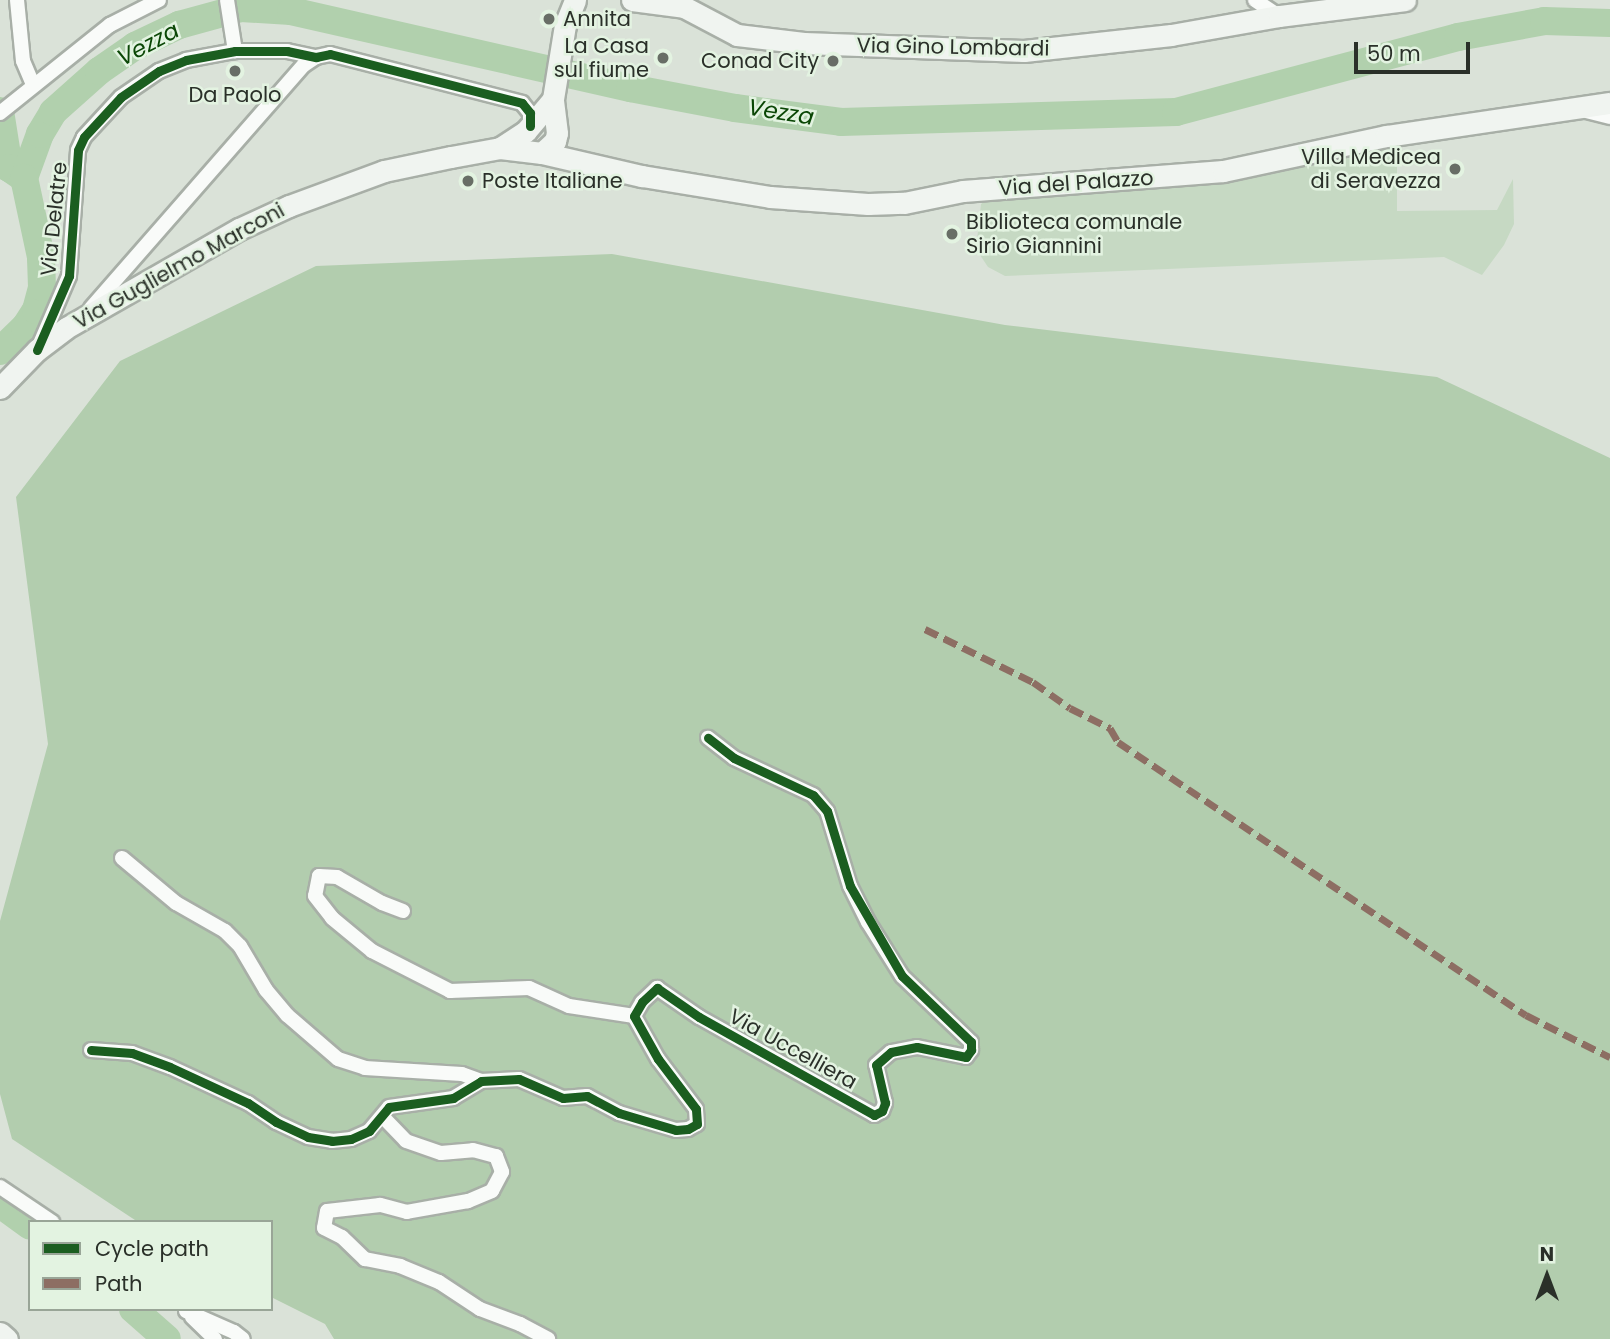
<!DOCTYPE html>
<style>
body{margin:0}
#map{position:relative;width:1610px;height:1339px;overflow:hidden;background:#dae2d8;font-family:Poppins,sans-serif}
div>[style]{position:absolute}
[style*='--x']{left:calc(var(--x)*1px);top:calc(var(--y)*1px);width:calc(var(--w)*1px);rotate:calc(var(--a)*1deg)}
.green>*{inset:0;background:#c6d9c3}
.forest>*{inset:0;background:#b2cdae}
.river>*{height:28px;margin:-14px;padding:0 14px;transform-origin:14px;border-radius:14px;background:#b1d0ad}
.roads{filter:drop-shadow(2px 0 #a8afa7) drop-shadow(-2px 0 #a8afa7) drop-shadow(0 2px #a8afa7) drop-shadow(0 -2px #a8afa7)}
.minor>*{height:14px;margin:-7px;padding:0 7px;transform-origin:7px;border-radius:7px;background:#f9fbf9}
.secondary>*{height:21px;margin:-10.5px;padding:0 10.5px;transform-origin:10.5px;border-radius:10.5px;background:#f0f4f0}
.quiet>*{height:7px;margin-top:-3.5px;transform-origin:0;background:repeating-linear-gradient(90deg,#8d6e63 0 14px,transparent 0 21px)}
.cycleway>*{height:9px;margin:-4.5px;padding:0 4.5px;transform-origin:4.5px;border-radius:4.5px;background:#1b5e20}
.dots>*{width:19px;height:19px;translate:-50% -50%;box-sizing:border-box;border:4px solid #e3f3e1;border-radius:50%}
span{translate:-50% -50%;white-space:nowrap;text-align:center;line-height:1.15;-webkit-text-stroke:5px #e3f3e1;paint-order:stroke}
.poi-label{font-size:21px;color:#2a3029}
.left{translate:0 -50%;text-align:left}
.right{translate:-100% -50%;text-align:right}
.street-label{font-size:21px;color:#2a3029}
.water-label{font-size:23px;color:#0b4706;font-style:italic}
.legend{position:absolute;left:28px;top:1220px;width:245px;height:91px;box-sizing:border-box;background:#e3f3e1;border:2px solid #99a597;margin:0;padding:9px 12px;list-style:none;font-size:21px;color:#2a3029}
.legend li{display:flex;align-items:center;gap:14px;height:35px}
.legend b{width:35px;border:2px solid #99a597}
.north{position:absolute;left:1512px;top:1241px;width:70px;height:70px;-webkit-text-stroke:5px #e3f3e1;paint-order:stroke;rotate:0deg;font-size:19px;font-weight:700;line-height:28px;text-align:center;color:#2a3029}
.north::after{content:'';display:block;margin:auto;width:24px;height:32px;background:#2a3029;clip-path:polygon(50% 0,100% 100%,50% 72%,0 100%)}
.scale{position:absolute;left:1354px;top:42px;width:116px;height:32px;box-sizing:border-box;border:4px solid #2a3029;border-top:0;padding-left:9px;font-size:21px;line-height:24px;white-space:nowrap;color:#2a3029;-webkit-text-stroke:5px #e3f3e1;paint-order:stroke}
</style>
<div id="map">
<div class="green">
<i style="clip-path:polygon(1397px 146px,1397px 211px,1497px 210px,1513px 179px,1514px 224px,1504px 245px,1482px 275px,1444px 257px,1005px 276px,988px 267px,976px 249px,981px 204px,987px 199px,1229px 179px)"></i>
</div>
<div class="forest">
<i style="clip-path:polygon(612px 254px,1005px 325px,1437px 377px,1610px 458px,1610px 1339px,334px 1339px,325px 1324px,271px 1297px,271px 1222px,138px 1222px,12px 1139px,0 1094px,0 921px,48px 744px,16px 497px,120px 361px,316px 266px)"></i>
</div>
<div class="river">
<i style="--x:0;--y:111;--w:58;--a:81"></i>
<i style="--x:9;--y:168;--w:18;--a:34"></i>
<i style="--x:24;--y:178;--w:47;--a:-70"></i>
<i style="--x:40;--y:134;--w:26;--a:-59"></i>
<i style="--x:53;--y:112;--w:62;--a:-41.7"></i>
<i style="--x:99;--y:71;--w:44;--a:-34.8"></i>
<i style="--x:135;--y:46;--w:49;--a:-25.5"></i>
<i style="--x:179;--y:25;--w:64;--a:-15.3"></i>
<i style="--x:241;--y:8;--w:50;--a:3.4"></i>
<i style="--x:291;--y:11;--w:348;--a:12.8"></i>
<i style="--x:630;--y:88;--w:107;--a:10.8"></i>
<i style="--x:735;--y:108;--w:107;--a:7.5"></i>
<i style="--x:841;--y:122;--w:335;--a:-1.7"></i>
<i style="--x:1176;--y:112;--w:292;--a:-14.9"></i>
<i style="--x:1458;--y:37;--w:87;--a:-10.5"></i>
<i style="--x:1544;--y:21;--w:66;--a:1.7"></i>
<i style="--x:0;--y:351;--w:35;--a:-44"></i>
<i style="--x:25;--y:327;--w:20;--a:-57"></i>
<i style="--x:36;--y:310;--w:24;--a:-75"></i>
<i style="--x:42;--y:287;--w:30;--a:-92"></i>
<i style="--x:41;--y:257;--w:81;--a:-102.1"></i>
<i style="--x:0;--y:1204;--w:37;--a:36"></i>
<i style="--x:133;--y:1309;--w:45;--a:41.4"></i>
</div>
<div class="roads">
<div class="minor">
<i style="--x:17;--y:0;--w:61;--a:84.4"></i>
<i style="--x:23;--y:61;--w:26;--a:67"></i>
<i style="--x:227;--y:0;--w:52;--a:81.1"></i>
<i style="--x:1255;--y:0;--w:29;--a:34"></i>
<i style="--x:1582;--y:110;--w:29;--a:14"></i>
<i style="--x:0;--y:113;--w:141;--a:-38.7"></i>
<i style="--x:110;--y:25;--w:55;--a:-27"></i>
<i style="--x:91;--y:308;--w:323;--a:-48.8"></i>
<i style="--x:304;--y:65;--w:14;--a:-34"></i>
<i style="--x:39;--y:346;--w:76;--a:-66.8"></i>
<i style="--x:69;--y:276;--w:126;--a:-85.9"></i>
<i style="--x:78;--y:150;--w:14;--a:-65"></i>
<i style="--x:84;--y:137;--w:54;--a:-47.2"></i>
<i style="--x:121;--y:97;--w:46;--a:-34.4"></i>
<i style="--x:159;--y:71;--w:29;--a:-22"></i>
<i style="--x:186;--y:60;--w:50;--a:-10.4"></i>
<i style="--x:235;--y:51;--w:52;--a:0"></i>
<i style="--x:287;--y:51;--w:30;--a:12"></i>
<i style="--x:316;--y:57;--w:14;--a:-12"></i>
<i style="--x:330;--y:54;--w:198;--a:14.3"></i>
<i style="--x:522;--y:103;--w:13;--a:51"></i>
<i style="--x:530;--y:113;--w:13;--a:90"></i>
<i style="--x:122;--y:858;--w:70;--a:39.8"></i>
<i style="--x:176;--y:903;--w:56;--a:29.7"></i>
<i style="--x:225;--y:931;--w:21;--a:45"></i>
<i style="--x:240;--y:946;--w:51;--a:59.4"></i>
<i style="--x:266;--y:990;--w:33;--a:50"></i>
<i style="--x:287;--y:1015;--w:67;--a:40.8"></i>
<i style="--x:338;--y:1059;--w:28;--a:18"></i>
<i style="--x:365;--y:1068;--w:97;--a:3.5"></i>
<i style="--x:462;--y:1074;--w:20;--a:20"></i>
<i style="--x:403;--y:911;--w:22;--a:-159"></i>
<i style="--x:382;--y:903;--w:52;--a:-150"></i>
<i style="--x:337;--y:877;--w:18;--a:-177"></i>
<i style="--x:319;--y:876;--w:20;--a:101"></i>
<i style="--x:315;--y:896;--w:28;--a:52"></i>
<i style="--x:332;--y:918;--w:52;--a:39.5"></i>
<i style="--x:372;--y:951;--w:88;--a:27.1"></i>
<i style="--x:450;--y:991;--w:79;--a:-2.2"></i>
<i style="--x:529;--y:988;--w:44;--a:24.2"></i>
<i style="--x:569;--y:1006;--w:66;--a:8.7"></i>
<i style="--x:634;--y:1016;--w:16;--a:-60"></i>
<i style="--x:642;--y:1002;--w:21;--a:-43"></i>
<i style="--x:657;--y:988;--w:51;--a:34.6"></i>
<i style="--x:699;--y:1017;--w:201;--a:29.2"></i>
<i style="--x:874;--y:1115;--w:9;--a:-27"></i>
<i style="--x:882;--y:1111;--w:9;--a:-69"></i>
<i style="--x:885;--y:1103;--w:39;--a:-103"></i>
<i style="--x:876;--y:1065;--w:20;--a:-41"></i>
<i style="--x:891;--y:1052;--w:26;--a:-11"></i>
<i style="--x:917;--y:1047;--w:50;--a:11.5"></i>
<i style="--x:966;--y:1057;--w:9;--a:-54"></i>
<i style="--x:971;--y:1050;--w:8;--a:-90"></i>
<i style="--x:971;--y:1042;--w:95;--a:-136.3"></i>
<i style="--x:902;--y:976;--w:64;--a:-122.2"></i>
<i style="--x:868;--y:922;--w:40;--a:-116.6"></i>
<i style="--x:850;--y:886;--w:78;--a:-107"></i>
<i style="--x:827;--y:811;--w:21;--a:-131"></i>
<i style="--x:813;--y:795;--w:87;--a:-154.9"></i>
<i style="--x:734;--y:758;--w:33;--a:-142"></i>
<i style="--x:91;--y:1050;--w:41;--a:4.2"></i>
<i style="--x:132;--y:1053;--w:40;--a:20.2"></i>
<i style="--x:170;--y:1067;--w:86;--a:24.8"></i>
<i style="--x:248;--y:1103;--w:34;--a:34"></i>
<i style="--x:276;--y:1122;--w:35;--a:25"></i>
<i style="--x:308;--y:1137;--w:24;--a:9"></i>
<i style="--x:332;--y:1141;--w:19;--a:-6"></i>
<i style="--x:351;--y:1139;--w:20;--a:-24"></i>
<i style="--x:369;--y:1131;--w:31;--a:-50"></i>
<i style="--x:389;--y:1107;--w:65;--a:-8"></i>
<i style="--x:453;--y:1098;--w:33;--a:-31"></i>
<i style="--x:481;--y:1081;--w:38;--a:-3"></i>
<i style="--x:519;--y:1079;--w:48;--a:23.4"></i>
<i style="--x:563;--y:1098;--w:24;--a:-5"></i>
<i style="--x:587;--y:1096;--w:36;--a:28"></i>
<i style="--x:619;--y:1113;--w:59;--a:16.6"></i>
<i style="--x:676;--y:1130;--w:12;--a:-5"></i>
<i style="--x:688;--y:1129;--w:10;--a:-29"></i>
<i style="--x:697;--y:1124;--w:15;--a:-94"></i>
<i style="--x:696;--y:1109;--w:63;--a:-127.2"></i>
<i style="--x:658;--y:1059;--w:49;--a:-119.2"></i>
<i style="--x:383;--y:1117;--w:33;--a:46"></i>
<i style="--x:406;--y:1141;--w:37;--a:19"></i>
<i style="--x:441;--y:1153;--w:32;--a:-5"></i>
<i style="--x:473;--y:1150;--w:24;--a:15"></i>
<i style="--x:496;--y:1156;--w:17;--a:69"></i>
<i style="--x:502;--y:1172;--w:21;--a:118"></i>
<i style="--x:492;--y:1191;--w:26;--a:157"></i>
<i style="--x:468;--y:1201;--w:62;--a:169.8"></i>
<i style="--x:407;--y:1212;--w:28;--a:-165"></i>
<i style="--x:380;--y:1205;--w:53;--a:173.5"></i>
<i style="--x:327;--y:1211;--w:17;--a:100"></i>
<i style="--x:324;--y:1228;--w:20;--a:27"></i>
<i style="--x:342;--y:1237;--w:32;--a:44"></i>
<i style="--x:365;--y:1259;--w:36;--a:11"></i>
<i style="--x:400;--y:1266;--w:42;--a:22.3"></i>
<i style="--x:439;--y:1282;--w:49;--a:33.4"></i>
<i style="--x:480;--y:1309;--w:43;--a:20.6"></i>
<i style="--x:520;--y:1324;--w:32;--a:28"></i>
<i style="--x:0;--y:1187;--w:63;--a:33.9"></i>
<i style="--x:186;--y:1311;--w:52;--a:23.6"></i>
<i style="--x:234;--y:1332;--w:11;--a:38"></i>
<i style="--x:192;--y:1317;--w:32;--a:44"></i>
</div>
<div class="secondary">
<i style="--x:632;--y:0;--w:52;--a:7.7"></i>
<i style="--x:684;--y:7;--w:60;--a:27.8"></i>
<i style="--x:737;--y:35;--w:67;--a:6.8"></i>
<i style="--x:804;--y:43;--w:220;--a:2.1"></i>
<i style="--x:1024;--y:51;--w:148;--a:-6.2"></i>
<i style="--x:1171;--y:35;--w:110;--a:-10"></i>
<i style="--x:1279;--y:16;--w:127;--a:-7.2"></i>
<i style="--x:500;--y:148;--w:31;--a:-33"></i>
<i style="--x:526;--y:131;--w:42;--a:-49.8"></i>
<i style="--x:542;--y:153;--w:18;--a:-43"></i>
<i style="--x:555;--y:141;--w:8;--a:-76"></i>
<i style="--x:557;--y:133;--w:34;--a:-97"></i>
<i style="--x:553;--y:99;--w:75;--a:-80.8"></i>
<i style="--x:565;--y:25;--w:27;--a:-68"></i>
<i style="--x:0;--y:388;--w:53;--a:-45.8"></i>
<i style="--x:37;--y:350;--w:36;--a:-37"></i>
<i style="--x:66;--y:328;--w:199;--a:-29.8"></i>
<i style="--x:239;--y:229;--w:55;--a:-24.7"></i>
<i style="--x:289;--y:206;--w:101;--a:-20.2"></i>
<i style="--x:384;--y:171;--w:68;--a:-11.8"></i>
<i style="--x:451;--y:157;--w:50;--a:-10.4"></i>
<i style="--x:500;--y:148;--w:42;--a:6.8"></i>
<i style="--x:542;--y:153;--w:103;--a:13"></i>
<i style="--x:642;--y:176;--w:130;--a:9.3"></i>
<i style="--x:770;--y:197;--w:98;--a:4.1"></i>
<i style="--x:868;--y:204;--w:36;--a:-2"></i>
<i style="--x:904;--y:203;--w:60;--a:-11.5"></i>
<i style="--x:963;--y:191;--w:261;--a:-4.4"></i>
<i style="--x:1223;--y:171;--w:167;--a:-12.1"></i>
<i style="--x:1386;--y:136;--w:226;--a:-8.4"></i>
<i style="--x:0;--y:1333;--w:9;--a:41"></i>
</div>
</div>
<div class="quiet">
<i style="--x:925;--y:629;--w:120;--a:26.1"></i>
<i style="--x:1033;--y:682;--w:45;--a:35.1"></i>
<i style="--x:1070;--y:708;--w:45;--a:26.6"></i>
<i style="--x:1110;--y:728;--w:16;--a:60"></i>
<i style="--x:1118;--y:742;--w:491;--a:33.8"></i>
<i style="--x:1526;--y:1015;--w:94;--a:26.6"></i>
</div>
<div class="cycleway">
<i style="--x:37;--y:350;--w:81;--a:-66.6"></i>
<i style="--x:69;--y:276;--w:126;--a:-85.9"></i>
<i style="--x:78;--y:150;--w:14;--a:-65"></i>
<i style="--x:84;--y:137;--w:54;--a:-47.2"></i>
<i style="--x:121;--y:97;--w:46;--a:-34.4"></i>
<i style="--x:159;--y:71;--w:29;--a:-22"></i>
<i style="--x:186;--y:60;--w:50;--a:-10.4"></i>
<i style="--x:235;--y:51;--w:52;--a:0"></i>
<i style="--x:287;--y:51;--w:30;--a:12"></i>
<i style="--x:316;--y:57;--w:14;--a:-12"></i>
<i style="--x:330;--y:54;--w:198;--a:14.3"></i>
<i style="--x:522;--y:103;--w:13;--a:51"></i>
<i style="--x:530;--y:113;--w:13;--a:90"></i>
<i style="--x:91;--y:1050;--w:41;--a:4.2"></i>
<i style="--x:132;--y:1053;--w:40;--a:20.2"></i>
<i style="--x:170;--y:1067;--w:86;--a:24.8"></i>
<i style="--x:248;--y:1103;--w:34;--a:34"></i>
<i style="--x:276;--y:1122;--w:35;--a:25"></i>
<i style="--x:308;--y:1137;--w:24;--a:9"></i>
<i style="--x:332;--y:1141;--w:19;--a:-6"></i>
<i style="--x:351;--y:1139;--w:20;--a:-24"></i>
<i style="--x:369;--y:1131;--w:31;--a:-50"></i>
<i style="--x:389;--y:1107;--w:65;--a:-8"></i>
<i style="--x:453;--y:1098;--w:33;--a:-31"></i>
<i style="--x:481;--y:1081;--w:38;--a:-3"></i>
<i style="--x:519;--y:1079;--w:48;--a:23.4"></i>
<i style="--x:563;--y:1098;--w:24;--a:-5"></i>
<i style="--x:587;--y:1096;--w:36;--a:28"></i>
<i style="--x:619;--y:1113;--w:59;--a:16.6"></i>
<i style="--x:676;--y:1130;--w:12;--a:-5"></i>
<i style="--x:688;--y:1129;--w:10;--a:-29"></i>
<i style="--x:697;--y:1124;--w:15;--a:-94"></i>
<i style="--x:696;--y:1109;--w:63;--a:-127.2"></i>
<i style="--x:658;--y:1059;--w:49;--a:-119.2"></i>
<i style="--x:634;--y:1016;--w:16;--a:-60"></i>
<i style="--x:642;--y:1002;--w:21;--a:-43"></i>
<i style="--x:657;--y:988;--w:51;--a:34.6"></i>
<i style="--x:699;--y:1017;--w:201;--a:29.2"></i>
<i style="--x:874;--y:1115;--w:9;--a:-27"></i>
<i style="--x:882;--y:1111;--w:9;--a:-69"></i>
<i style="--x:885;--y:1103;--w:39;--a:-103"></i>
<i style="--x:876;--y:1065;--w:20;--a:-41"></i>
<i style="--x:891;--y:1052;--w:26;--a:-11"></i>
<i style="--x:917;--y:1047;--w:50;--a:11.5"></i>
<i style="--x:966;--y:1057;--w:9;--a:-54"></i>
<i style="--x:971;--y:1050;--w:8;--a:-90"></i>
<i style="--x:971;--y:1042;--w:95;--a:-136.3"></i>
<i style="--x:902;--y:976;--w:104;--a:-120"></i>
<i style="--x:850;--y:886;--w:78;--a:-107"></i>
<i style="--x:827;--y:811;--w:21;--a:-131"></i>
<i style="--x:813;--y:795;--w:87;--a:-154.9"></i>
<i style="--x:734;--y:758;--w:33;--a:-142"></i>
</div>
<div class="dots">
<i style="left:549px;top:19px;background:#686e66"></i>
<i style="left:663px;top:58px;background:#686e66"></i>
<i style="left:833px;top:61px;background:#686e66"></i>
<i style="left:235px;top:71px;background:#686e66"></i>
<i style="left:1455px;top:169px;background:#686e66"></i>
<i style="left:468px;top:181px;background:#686e66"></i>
<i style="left:952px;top:234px;background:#686e66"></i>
</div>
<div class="poi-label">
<span class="left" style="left:563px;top:19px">Annita</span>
<span class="right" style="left:649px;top:58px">La Casa<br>sul fiume</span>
<span class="right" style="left:819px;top:61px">Conad City</span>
<span style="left:235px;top:95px">Da Paolo</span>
<span class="right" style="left:1441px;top:169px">Villa Medicea<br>di Seravezza</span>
<span class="left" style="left:482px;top:181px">Poste Italiane</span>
<span class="left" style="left:966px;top:234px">Biblioteca comunale<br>Sirio Giannini</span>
</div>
<div class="street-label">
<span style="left:953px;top:47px;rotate:1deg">Via Gino Lombardi</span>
<span style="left:1076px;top:183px;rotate:-4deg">Via del Palazzo</span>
<span style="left:54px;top:219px;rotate:-84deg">Via Delatre</span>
<span style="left:179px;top:266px;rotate:-29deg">Via Guglielmo Marconi</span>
<span style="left:793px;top:1049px;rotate:29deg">Via Uccelliera</span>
</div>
<div class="water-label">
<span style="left:148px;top:44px;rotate:-28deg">Vezza</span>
<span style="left:781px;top:112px;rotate:9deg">Vezza</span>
</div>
<ul class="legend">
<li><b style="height:9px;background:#1b5e20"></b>Cycle path</li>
<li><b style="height:9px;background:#8d6e63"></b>Path</li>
</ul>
<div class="north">N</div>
<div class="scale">50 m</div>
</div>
